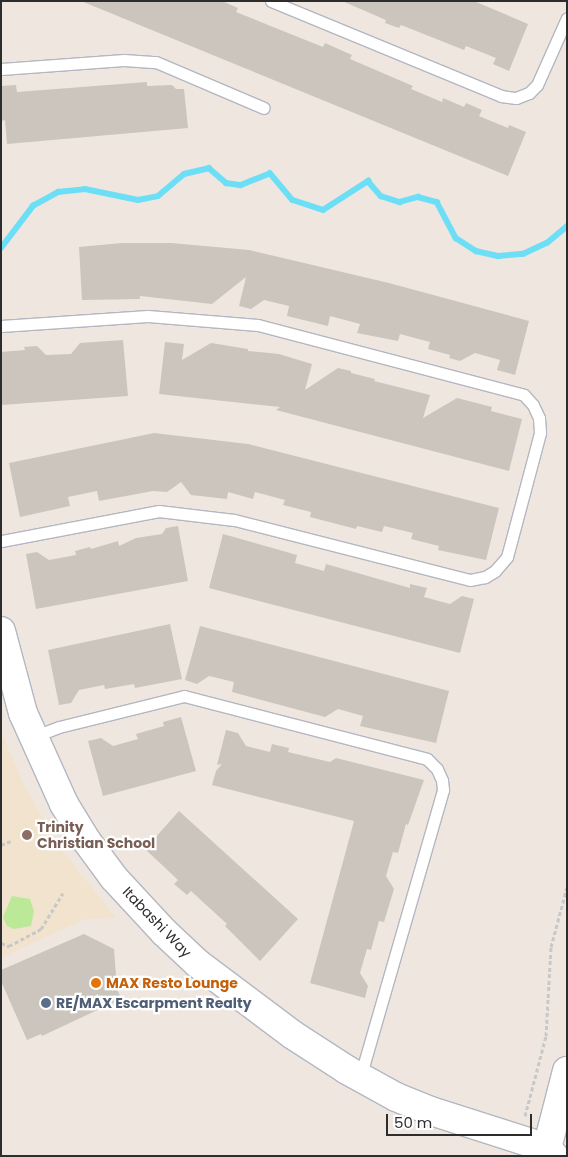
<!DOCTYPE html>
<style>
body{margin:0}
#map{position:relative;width:568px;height:1157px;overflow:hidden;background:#efe7df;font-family:Poppins,sans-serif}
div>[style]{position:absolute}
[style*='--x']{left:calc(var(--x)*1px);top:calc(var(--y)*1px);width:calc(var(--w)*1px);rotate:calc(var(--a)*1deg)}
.education>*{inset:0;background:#f1e3ce}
.green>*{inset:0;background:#bbe998}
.stream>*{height:5.5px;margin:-2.75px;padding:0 2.75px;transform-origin:2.75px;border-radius:2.75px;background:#6cdff7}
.building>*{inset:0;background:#cbc5bd}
.path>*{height:3px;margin-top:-1.5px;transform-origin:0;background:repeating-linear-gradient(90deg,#c8c8c8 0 4px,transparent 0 6.5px)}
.roads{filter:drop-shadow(1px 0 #b3b7c1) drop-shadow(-1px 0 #b3b7c1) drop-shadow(0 1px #b3b7c1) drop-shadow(0 -1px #b3b7c1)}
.service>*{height:11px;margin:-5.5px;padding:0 5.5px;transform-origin:5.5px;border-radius:5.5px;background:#fff}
.tertiary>*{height:28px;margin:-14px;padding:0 14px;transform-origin:14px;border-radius:14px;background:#fff}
.secondary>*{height:28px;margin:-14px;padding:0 14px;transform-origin:14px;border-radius:14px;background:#fff}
.dots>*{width:14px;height:14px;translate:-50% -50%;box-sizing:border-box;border:2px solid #fff;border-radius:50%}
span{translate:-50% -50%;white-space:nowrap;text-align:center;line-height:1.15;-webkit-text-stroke:4.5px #fff;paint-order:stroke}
.education-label{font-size:14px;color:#785e54;font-weight:700}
.left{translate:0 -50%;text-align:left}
.street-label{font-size:14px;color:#2d2d2d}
.food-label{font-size:14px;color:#c56008;font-weight:700}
.service-label{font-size:14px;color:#4e5e75;font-weight:700}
.frame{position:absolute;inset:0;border:2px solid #2d2d2d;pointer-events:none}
.scale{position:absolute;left:386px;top:1114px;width:146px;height:22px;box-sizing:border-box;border:2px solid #2d2d2d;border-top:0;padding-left:6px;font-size:15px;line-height:18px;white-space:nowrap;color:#2d2d2d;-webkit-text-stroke:4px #fff;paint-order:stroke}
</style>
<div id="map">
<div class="education">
<i style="clip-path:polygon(1px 731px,23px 783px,59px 846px,116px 918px,85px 919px,1px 958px)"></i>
</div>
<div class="green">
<i style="clip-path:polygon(12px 896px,30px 899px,34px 911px,31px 926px,14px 929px,7px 926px,3px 917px)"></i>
</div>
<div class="stream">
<i style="--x:1;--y:248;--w:53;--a:-52.7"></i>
<i style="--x:33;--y:206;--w:29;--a:-29"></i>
<i style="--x:58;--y:192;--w:27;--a:-6"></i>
<i style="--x:85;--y:189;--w:54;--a:11.7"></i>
<i style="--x:138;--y:200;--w:20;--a:-11"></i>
<i style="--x:158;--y:196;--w:34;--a:-40"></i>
<i style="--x:184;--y:174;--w:26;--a:-13"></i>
<i style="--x:209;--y:168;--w:23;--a:41"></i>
<i style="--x:226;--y:183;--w:15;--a:8"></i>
<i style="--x:241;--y:185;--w:31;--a:-22"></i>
<i style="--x:270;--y:173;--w:35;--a:50"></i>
<i style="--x:293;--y:200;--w:32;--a:18"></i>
<i style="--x:323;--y:210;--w:54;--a:-32.8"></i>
<i style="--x:368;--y:181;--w:20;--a:49"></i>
<i style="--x:381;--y:196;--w:20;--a:18"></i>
<i style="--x:400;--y:202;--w:19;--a:-16"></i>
<i style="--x:418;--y:197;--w:20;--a:15"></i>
<i style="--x:437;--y:202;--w:41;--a:62.2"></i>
<i style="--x:456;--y:238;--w:24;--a:33"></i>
<i style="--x:476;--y:251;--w:23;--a:13"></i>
<i style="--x:498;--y:256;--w:25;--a:-5"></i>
<i style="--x:523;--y:254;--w:26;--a:-25"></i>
<i style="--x:547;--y:243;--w:26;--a:-40"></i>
</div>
<div class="building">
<i style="clip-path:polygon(81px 1px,222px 1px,238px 8px,236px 12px,283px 31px,323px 47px,325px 43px,352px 55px,350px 59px,413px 86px,411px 89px,442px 102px,443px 98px,464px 107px,466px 103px,482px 110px,479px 116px,508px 128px,509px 125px,526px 132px,508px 176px)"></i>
<i style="clip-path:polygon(342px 1px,474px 1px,528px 24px,509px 71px,493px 64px,496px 58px,466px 46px,464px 50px,401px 25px,399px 28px,385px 23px,386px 20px)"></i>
<i style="clip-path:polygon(147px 82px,147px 86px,172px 85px,176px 89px,184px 89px,188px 128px,7px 144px,5px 120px,1px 121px,1px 86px,16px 85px,17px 92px)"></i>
<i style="clip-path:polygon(122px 243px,171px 243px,249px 250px,389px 283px,529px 321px,515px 375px,497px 370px,500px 360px,475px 353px,460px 361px,449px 358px,450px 355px,428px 349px,430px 342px,400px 334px,398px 341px,357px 333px,360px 324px,330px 316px,328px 326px,287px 316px,289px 306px,264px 300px,251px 309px,239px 306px,246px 277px,212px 304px,140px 296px,140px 299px,82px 300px,79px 247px)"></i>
<i style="clip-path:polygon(123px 340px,128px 396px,1px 405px,1px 352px,25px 350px,24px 347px,37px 346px,46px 355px,71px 354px,80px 343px)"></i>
<i style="clip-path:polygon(165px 342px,184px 344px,182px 360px,211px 343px,248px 349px,248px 351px,279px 354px,312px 364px,305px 390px,338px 368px,351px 371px,351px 373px,375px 379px,374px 381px,430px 395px,423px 418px,457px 398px,492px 407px,491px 411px,522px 419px,509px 471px,276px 410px,280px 407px,159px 394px)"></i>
<i style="clip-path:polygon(154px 433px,248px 444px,499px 508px,486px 560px,438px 550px,439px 546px,411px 539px,413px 533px,384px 526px,382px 532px,357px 526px,356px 529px,310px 517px,311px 512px,283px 505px,285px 500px,255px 492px,253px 499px,228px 492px,227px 499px,191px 495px,181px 482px,167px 492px,153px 491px,99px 501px,97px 491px,68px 497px,70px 506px,20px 517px,9px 463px)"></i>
<i style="clip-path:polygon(178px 526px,188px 581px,36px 609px,26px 554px,37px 552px,49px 560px,76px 555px,75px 551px,90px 547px,91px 549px,118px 541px,119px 546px,136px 538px,162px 534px,166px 528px)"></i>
<i style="clip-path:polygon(223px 534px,297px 555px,295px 563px,324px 571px,326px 564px,410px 588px,410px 584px,427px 588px,424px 597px,450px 604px,462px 596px,474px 599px,460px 653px,209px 588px)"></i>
<i style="clip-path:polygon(170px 624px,182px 679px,135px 688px,134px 684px,105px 689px,104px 685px,79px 690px,71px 703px,59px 705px,48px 650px)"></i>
<i style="clip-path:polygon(200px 626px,449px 691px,436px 743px,360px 726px,363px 716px,338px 709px,325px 717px,232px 692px,234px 682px,209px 676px,197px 684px,185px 680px)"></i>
<i style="clip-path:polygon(181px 717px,196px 771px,103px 796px,88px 741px,101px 738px,113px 746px,138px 739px,136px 734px,164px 726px,163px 722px)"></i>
<i style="clip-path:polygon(226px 730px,238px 733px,246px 746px,270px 752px,272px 744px,289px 748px,288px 752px,330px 762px,336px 758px,424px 780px,408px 825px,406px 824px,398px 853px,393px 852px,386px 876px,394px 889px,384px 922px,379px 921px,371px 950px,367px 949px,360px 973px,368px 986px,365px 998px,310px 983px,354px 821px,212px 785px,216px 771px,222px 764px,217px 765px)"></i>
<i style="clip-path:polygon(179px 811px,298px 919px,260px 961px,225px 926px,227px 924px,191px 891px,187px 895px,174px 884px,178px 880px,145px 849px)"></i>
<i style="clip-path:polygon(84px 934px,114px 949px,117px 989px,121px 999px,42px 1036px,41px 1034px,27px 1040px,1px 981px,1px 970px)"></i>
</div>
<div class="path">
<i style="--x:1;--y:845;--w:11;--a:-22"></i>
<i style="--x:1;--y:943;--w:9;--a:21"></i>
<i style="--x:9;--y:946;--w:36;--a:-28"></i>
<i style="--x:41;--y:929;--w:42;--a:-58.6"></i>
<i style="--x:525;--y:1116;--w:83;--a:-75.3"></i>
<i style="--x:546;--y:1036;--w:89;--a:-86.8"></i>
<i style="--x:551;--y:947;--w:62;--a:-75.1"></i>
</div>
<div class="roads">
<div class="service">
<i style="--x:271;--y:1;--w:249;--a:22.4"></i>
<i style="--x:501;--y:96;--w:15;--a:8"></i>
<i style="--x:516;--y:98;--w:14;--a:-21"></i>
<i style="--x:529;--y:93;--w:11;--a:-45"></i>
<i style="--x:537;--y:85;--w:73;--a:-65.9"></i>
<i style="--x:1;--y:69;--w:123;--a:-4.2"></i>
<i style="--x:124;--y:60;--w:32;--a:4"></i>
<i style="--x:156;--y:62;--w:117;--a:23.1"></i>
<i style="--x:1;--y:326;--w:147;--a:-3.9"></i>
<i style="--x:148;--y:316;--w:110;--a:4.7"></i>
<i style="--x:258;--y:325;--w:275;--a:14.7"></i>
<i style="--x:524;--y:395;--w:13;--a:48"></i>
<i style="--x:533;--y:405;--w:14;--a:65"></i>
<i style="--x:539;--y:418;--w:15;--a:86"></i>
<i style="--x:540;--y:433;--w:128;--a:104.9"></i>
<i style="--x:507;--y:557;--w:18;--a:131"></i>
<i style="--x:495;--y:571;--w:12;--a:149"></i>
<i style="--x:485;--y:577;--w:15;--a:169"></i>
<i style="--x:470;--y:580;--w:244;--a:-165.7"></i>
<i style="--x:234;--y:520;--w:76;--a:-173.2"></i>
<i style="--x:159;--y:511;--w:161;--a:169.2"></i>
<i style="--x:33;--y:737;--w:28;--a:-21"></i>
<i style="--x:59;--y:727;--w:129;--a:-13.9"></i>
<i style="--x:184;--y:696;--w:251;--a:14.5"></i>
<i style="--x:427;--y:759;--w:14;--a:45"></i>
<i style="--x:437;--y:769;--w:12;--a:66"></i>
<i style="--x:442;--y:780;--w:10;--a:84"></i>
<i style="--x:443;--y:790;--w:299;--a:106.1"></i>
</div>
<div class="tertiary">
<i style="--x:1;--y:631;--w:85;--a:75"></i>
<i style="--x:23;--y:713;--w:100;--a:65.7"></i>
<i style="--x:64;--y:804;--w:42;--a:58.6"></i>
<i style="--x:86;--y:840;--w:47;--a:53.6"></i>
<i style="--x:114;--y:878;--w:74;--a:47.2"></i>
<i style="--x:164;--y:932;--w:45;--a:43.2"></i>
<i style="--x:197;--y:963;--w:120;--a:36.9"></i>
<i style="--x:293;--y:1035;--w:64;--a:32.9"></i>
<i style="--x:347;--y:1070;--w:56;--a:28.9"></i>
<i style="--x:396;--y:1097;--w:38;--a:22"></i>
<i style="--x:431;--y:1111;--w:122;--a:17.7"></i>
<i style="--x:547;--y:1148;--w:11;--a:49"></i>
</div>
<div class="secondary">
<i style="--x:545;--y:1156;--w:88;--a:-75.5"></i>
</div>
</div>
<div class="dots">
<i style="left:27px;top:835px;background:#8d6e63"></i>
<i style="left:96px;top:983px;background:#e8710a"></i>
<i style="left:46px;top:1003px;background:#5c6f8a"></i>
</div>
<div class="education-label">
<span class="left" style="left:37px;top:835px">Trinity<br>Christian School</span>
</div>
<div class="street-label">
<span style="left:157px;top:922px;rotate:46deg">Itabashi Way</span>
</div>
<div class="food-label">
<span class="left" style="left:106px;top:983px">MAX Resto Lounge</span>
</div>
<div class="service-label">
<span class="left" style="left:56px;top:1003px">RE/MAX Escarpment Realty</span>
</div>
<div class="frame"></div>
<div class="scale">50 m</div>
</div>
